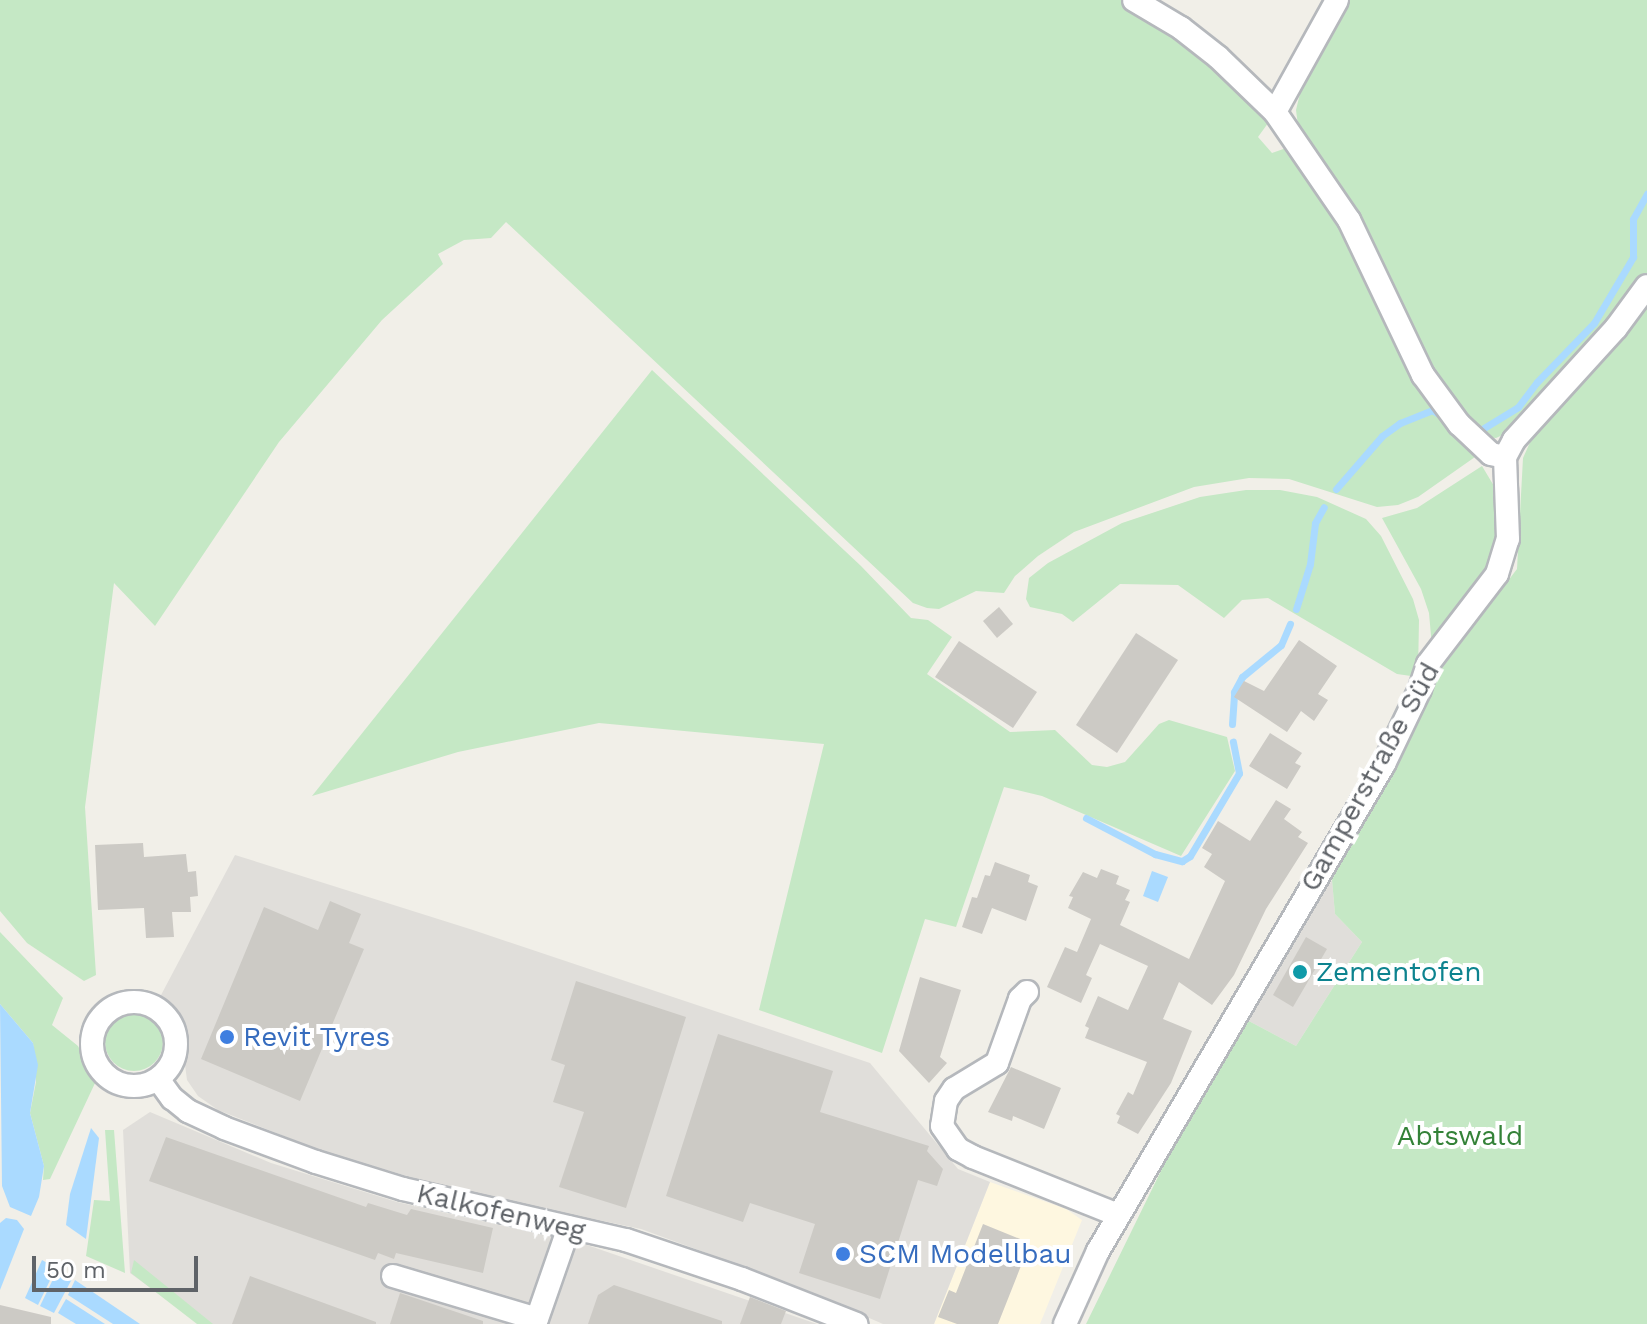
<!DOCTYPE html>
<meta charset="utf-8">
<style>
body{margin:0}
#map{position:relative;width:1647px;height:1324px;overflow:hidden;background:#f1efe8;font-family:"Work Sans",sans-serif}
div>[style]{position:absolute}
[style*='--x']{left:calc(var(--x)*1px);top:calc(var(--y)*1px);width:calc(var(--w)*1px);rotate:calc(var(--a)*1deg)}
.commercial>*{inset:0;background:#fef7e0}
.industrial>*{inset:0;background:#e0deda}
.green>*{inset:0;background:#c5e8c5}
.round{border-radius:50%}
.water>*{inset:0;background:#aadaff}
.stream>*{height:7px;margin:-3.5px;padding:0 3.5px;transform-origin:3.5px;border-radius:3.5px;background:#aadaff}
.building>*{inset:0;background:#cccac5}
.roads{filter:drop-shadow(2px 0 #b5b8bc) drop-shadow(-2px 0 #b5b8bc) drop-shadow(0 2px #b5b8bc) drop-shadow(0 -2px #b5b8bc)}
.minor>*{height:22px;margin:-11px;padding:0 11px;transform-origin:11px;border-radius:11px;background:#fff}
.minor>.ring{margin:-11px;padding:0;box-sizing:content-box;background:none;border:22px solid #fff;border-radius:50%}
.dots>*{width:22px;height:22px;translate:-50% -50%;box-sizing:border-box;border:4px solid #fff;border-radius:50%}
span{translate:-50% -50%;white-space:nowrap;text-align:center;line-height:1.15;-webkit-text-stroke:8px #fff;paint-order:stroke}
.street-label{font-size:28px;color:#5f6368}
.culture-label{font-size:28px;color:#0d838f}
.left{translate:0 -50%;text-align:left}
.shop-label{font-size:28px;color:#366cbe}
.park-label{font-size:28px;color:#348238}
.scale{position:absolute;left:32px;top:1256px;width:166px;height:36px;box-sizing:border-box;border:4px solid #5f6368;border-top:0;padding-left:10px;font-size:24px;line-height:28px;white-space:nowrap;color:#5f6368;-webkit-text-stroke:6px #fff;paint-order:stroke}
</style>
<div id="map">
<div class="commercial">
<i style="clip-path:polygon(990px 1182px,1066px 1209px,1082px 1220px,1040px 1324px,934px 1324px)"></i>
</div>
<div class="industrial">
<i style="clip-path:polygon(235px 855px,473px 930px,870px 1063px,958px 1169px,990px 1182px,934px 1324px,883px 1324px,791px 1284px,641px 1229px,451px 1189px,322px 1151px,218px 1110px,198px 1096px,187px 1080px,178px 1012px,160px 997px)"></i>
<i style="clip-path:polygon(1332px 880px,1335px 914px,1362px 942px,1296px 1046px,1245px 1019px)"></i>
<i style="clip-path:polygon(150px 1112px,271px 1163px,397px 1202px,584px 1244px,817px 1324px,200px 1324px,130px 1273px,123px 1130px)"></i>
</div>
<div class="green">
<i style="clip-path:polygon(0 0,1122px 0,1196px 47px,1271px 119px,1258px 137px,1272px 153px,1292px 146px,1332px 205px,1450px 427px,1475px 457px,1418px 497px,1398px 505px,1377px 507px,1289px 479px,1249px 478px,1194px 487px,1074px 532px,1038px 556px,1015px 576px,1004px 593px,976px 591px,939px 609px,927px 608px,913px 603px,506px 222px,491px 238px,464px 240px,438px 254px,443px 264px,382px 320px,279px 442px,155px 626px,114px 583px,85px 807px,96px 975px,84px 981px,27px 943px,0 911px)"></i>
<i style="clip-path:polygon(1350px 0,1647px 0,1647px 274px,1620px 311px,1509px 432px,1496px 438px,1482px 437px,1445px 399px,1299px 133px,1296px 110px,1303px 81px)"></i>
<i style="clip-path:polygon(1647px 299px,1647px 1324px,1086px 1324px,1204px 1083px,1245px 1019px,1296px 1046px,1362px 942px,1335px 914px,1332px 880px,1427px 688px,1517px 569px,1523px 458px,1541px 418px,1571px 384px,1623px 337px)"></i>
<i style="clip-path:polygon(652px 370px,861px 566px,911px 618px,928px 620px,952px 637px,927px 674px,1010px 732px,1055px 730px,1092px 765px,1107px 767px,1125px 762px,1159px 724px,1169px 720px,1227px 737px,1235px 771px,1181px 856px,1042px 796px,1004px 787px,956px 927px,925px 919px,882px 1053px,759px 1010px,824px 744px,599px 723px,458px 752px,312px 796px)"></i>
<i style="clip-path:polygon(1482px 466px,1497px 491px,1500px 547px,1489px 571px,1432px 647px,1429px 613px,1421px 589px,1382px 518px,1417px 508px)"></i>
<i style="clip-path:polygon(1246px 490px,1280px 490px,1317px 497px,1366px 519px,1381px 536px,1413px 599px,1419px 620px,1418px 673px,1411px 676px,1397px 674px,1268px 598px,1242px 600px,1224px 618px,1178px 585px,1120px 584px,1073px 622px,1062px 614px,1030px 607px,1026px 599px,1029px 578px,1048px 563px,1122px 523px,1200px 497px)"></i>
<i style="clip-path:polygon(0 932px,63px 998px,52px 1025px,78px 1046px,96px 1081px,50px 1179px,43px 1180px,44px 1166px,30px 1113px,36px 1082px,33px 1043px,0 1004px)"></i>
<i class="round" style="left:105px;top:1013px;width:58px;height:58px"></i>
<i style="clip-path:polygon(105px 1130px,114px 1130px,125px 1273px,86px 1256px,94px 1200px,110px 1201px)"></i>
<i style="clip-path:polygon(134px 1260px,213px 1324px,197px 1324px,131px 1273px)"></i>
</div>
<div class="water">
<i style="clip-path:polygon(1152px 871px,1168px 877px,1158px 902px,1143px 896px)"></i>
<i style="clip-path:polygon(0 1004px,33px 1043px,38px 1065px,30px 1113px,44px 1166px,39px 1197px,31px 1216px,10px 1207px,2px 1186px)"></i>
<i style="clip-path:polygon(91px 1128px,99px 1138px,86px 1239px,66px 1225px,70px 1194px)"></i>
<i style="clip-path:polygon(6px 1218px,17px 1220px,24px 1229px,0 1290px,0 1223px)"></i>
<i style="clip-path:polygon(42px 1260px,56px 1268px,38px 1305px,25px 1298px)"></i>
<i style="clip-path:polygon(58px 1269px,73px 1277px,54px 1313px,40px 1306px)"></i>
<i style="clip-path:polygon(75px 1280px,140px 1324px,113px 1324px,68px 1295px)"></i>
<i style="clip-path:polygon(66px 1299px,105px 1324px,76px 1324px,58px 1313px)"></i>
</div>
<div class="stream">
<i style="--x:1479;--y:431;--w:46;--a:-31.6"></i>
<i style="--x:1518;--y:407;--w:31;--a:-53"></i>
<i style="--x:1537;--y:382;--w:82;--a:-46"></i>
<i style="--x:1594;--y:323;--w:77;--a:-59.4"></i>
<i style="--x:1633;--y:257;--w:38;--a:-90"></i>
<i style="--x:1633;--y:219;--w:29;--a:-61"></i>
<i style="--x:1336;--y:489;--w:70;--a:-49"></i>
<i style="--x:1382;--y:436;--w:22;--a:-36"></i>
<i style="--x:1400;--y:423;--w:35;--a:-22"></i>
<i style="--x:1432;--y:410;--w:13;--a:32"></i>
<i style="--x:1296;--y:609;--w:47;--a:-72.7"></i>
<i style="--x:1310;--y:564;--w:41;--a:-83"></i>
<i style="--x:1315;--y:523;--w:18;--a:-61"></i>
<i style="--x:1232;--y:724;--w:32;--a:-86"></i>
<i style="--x:1234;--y:692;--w:17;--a:-62"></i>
<i style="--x:1242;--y:677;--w:50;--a:-39.4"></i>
<i style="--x:1281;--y:645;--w:23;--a:-67"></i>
<i style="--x:1086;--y:818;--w:78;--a:27.6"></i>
<i style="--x:1155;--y:854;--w:28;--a:15"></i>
<i style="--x:1182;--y:861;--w:9;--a:-32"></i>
<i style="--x:1190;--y:856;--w:96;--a:-59.4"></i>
<i style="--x:1239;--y:773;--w:32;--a:-101"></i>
</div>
<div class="building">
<i style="clip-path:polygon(999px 607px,1013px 624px,997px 638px,983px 621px)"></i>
<i style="clip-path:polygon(1136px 633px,1178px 660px,1117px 753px,1076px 725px)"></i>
<i style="clip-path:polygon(1299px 640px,1337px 666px,1318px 694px,1328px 700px,1314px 721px,1301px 711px,1287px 732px,1234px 697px,1244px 681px,1264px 691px)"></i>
<i style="clip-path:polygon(959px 641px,1037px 692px,1013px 728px,935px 677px)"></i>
<i style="clip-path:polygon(1270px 733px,1302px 753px,1295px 763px,1301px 766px,1287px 789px,1249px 766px)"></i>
<i style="clip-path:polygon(1276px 800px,1291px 809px,1284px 819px,1302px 832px,1298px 837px,1308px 843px,1266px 909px,1234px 975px,1212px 1005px,1179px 982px,1163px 1019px,1192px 1031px,1171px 1083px,1138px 1134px,1117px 1123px,1120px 1116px,1116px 1114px,1128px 1092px,1133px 1095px,1147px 1062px,1085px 1038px,1089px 1028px,1085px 1026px,1098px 996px,1128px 1010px,1148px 966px,1100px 944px,1086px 975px,1092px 978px,1081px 1003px,1047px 987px,1065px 947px,1077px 952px,1091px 919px,1068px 908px,1073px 897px,1069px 896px,1083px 872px,1097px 878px,1101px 869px,1119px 876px,1116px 884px,1130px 890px,1125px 900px,1130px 902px,1120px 925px,1189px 959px,1225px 881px,1204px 867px,1212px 854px,1202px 848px,1218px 821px,1250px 841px)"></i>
<i style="clip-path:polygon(143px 843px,144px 857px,186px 854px,188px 872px,196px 871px,198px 896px,190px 897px,191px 912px,172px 912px,174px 937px,146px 938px,144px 908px,98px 910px,95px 845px)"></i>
<i style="clip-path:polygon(995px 862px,1030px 875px,1028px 882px,1038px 886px,1026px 921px,992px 908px,982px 934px,962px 927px,972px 897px,977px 898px,985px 875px,990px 876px)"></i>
<i style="clip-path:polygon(330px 901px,361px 914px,349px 943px,364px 949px,300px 1101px,201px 1059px,264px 907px,318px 930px)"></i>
<i style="clip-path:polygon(1306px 937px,1327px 949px,1293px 1007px,1273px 995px)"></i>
<i style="clip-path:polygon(920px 977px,961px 990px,940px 1057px,947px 1063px,929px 1083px,899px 1051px)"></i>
<i style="clip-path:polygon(576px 981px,686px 1017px,626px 1208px,559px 1187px,584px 1112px,553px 1102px,565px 1065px,551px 1060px)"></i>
<i style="clip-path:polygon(718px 1034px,833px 1071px,820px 1112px,929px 1146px,927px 1151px,943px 1169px,937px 1186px,918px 1180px,880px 1299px,799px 1273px,815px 1224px,750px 1203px,743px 1222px,666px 1196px)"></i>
<i style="clip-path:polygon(1011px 1067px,1061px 1088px,1044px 1129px,1013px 1116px,1012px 1121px,988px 1112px)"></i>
<i style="clip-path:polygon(166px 1137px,366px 1207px,368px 1203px,407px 1215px,411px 1209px,493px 1228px,483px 1273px,396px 1253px,394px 1259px,378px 1253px,375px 1260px,149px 1181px)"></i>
<i style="clip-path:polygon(983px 1224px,1030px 1243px,998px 1324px,957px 1324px,938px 1317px,949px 1290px,956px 1293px)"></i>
<i style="clip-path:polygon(250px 1276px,376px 1322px,376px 1324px,232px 1324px)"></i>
<i style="clip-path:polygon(614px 1285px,722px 1321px,722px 1324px,588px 1324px,598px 1295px)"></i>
<i style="clip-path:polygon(400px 1293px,483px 1321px,483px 1324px,390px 1324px)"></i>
<i style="clip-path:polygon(750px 1297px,786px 1311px,781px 1324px,740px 1324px)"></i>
<i style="clip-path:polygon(0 1305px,51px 1317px,51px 1324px,0 1324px)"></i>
</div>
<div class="roads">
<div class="minor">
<i style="--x:1134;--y:0;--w:55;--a:30.8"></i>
<i style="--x:1181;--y:28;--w:47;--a:38.1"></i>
<i style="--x:1218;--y:57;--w:79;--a:44"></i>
<i style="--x:1275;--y:112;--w:131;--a:55.6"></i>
<i style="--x:1349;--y:220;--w:172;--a:64.5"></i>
<i style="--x:1423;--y:375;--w:61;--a:53.7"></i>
<i style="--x:1459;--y:424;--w:44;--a:43.2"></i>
<i style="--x:1491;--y:454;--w:14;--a:12"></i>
<i style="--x:1275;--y:112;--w:128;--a:-61"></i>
<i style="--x:1027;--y:992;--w:10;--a:135"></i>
<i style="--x:1020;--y:999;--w:68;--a:109.8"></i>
<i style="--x:997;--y:1063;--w:50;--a:148.8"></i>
<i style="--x:954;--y:1089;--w:14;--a:124"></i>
<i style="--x:946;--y:1101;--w:25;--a:99"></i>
<i style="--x:942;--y:1126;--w:28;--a:55"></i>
<i style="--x:958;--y:1149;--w:17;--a:28"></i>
<i style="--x:973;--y:1157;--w:156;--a:21.8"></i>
<i class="ring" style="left:92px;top:1002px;width:62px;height:62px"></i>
<i style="--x:158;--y:1079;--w:24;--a:54"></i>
<i style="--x:172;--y:1098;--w:21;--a:39"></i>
<i style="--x:188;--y:1111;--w:40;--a:25"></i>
<i style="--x:224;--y:1128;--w:98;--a:20.3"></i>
<i style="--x:316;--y:1162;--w:91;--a:17.2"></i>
<i style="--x:403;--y:1189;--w:229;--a:12.9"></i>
<i style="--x:626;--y:1240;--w:122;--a:18.6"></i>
<i style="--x:742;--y:1279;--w:123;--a:21.4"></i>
<i style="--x:393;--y:1276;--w:150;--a:16.6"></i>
<i style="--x:537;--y:1319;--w:97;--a:-70.8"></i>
<i style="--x:1065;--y:1324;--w:80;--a:-65.7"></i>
<i style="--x:1098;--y:1251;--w:565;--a:-59.58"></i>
<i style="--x:1384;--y:764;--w:83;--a:-64.4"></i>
<i style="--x:1420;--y:689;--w:26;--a:-72"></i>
<i style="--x:1428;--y:664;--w:113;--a:-52.5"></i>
<i style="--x:1497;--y:574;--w:37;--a:-73"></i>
<i style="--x:1508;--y:539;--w:82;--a:-92.1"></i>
<i style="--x:1505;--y:457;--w:19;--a:-62"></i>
<i style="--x:1514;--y:440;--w:151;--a:-47.7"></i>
<i style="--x:1616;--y:328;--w:52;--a:-53.6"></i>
</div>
</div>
<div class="dots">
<i style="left:1300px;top:972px;background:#0f9aa8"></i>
<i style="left:227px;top:1037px;background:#3f7fe0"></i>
<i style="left:843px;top:1254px;background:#3f7fe0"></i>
</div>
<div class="street-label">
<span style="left:1370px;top:777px;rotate:-61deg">Gamperstraße Süd</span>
<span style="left:501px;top:1212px;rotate:13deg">Kalkofenweg</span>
</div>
<div class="culture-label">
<span class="left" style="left:1316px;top:972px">Zementofen</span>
</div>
<div class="shop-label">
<span class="left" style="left:243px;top:1037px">Revit Tyres</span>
<span class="left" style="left:859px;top:1254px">SCM Modellbau</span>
</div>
<div class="park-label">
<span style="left:1460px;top:1136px">Abtswald</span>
</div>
<div class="scale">50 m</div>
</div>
